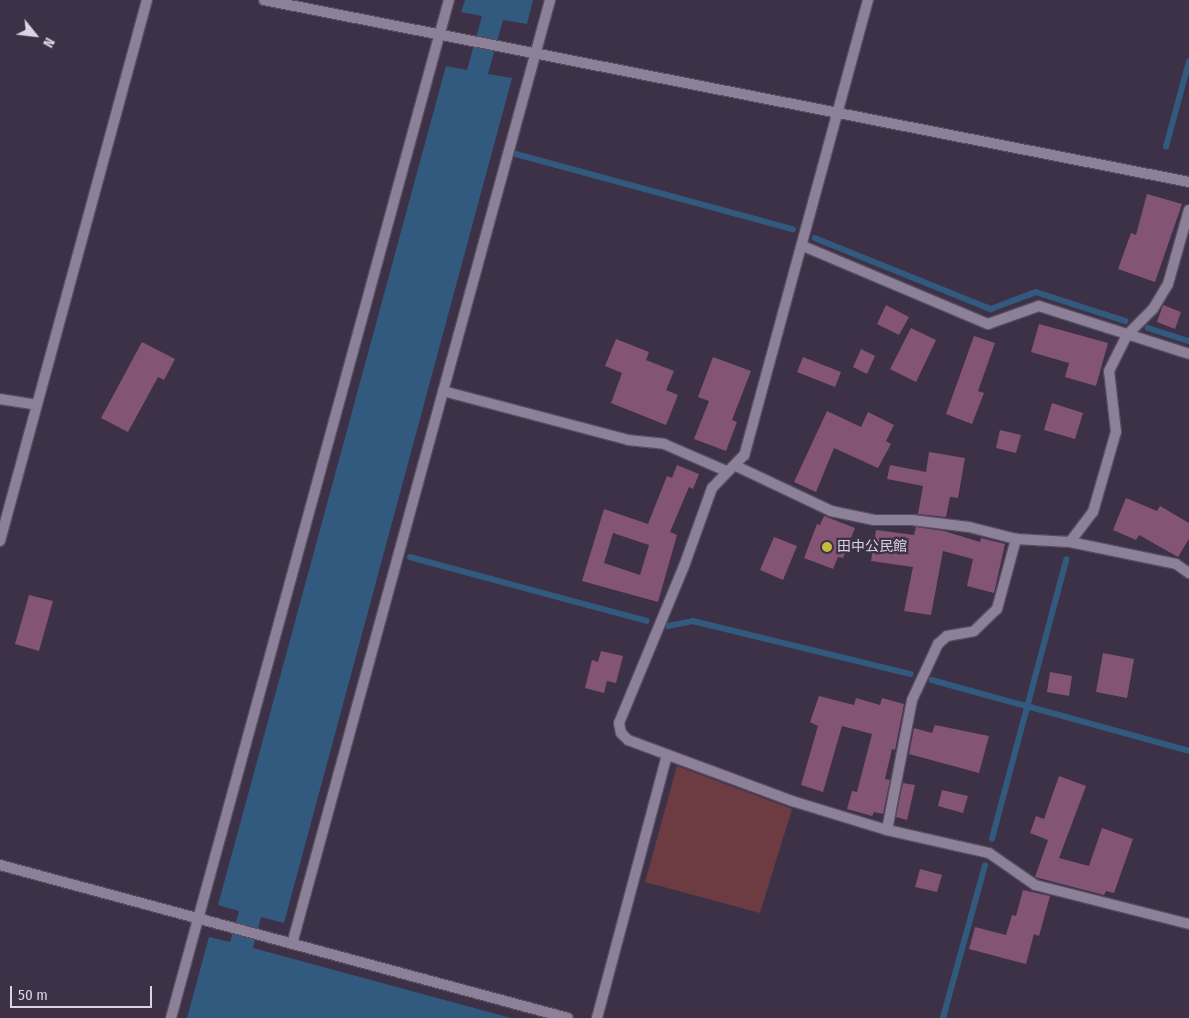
<!DOCTYPE html>
<meta charset="utf-8">
<style>
body{margin:0}
#map{position:relative;width:1189px;height:1018px;overflow:hidden;background:#3d3147;font-family:"Fira Sans Condensed","Noto Sans JP",sans-serif}
div>[style]{position:absolute}
[style*='--x']{left:calc(var(--x)*1px);top:calc(var(--y)*1px);width:calc(var(--w)*1px);rotate:calc(var(--a)*1deg)}
.green>*{inset:0;background:#6d3b42}
.water>*{inset:0;background:#325a7f}
.stream>*{height:5.5px;margin:-2.75px;padding:0 2.75px;transform-origin:2.75px;border-radius:2.75px;background:#325a7f}
.building>*{inset:0;background:#835473}
.roads{filter:drop-shadow(1px 0 #574d5f) drop-shadow(-1px 0 #574d5f) drop-shadow(0 1px #574d5f) drop-shadow(0 -1px #574d5f)}
.minor>*{height:10px;margin:-5px;padding:0 5px;transform-origin:5px;border-radius:5px;background:#8d8099}
.tertiary>*{height:10px;margin:-5px;padding:0 5px;transform-origin:5px;border-radius:5px;background:#8d8099}
.dots>*{width:14px;height:14px;translate:-50% -50%;box-sizing:border-box;border:2px solid #3d3147;border-radius:50%}
span{translate:-50% -50%;white-space:nowrap;text-align:center;line-height:1.15;-webkit-text-stroke:4.5px #3d3147;paint-order:stroke}
.poi-label{font-size:14px;color:#dbd4e2}
.left{translate:0 -50%;text-align:left}
.north{position:absolute;left:10px;top:10px;width:50px;height:50px;-webkit-text-stroke:4px #3d3147;paint-order:stroke;rotate:119deg;font-size:14px;font-weight:700;line-height:20px;text-align:center;color:#dbd4e2}
.north::after{content:'';display:block;margin:auto;width:18px;height:22px;background:#dbd4e2;clip-path:polygon(50% 0,100% 100%,50% 72%,0 100%)}
.scale{position:absolute;left:10px;top:986px;width:142px;height:22px;box-sizing:border-box;border:2px solid #dbd4e2;border-top:0;padding-left:6px;font-size:15px;line-height:18px;white-space:nowrap;color:#dbd4e2;-webkit-text-stroke:4px #3d3147;paint-order:stroke}
</style>
<div id="map">
<div class="green">
<i style="clip-path:polygon(677px 766px,792px 809px,760px 913px,645px 882px)"></i>
</div>
<div class="water">
<i style="clip-path:polygon(465px 0,533px 0,527px 24px,503px 20px,488px 74px,512px 78px,284px 923px,261px 917px,253px 948px,511px 1018px,187px 1018px,209px 937px,230px 942px,231px 939px,239px 911px,218px 905px,446px 66px,467px 70px,482px 16px,461px 12px)"></i>
</div>
<div class="stream">
<i style="--x:1166;--y:147;--w:88;--a:-74.9"></i>
<i style="--x:516;--y:154;--w:287;--a:15.2"></i>
<i style="--x:815;--y:238;--w:190;--a:22"></i>
<i style="--x:991;--y:309;--w:48;--a:-20.7"></i>
<i style="--x:1036;--y:292;--w:94;--a:18"></i>
<i style="--x:1148;--y:328;--w:43;--a:17.6"></i>
<i style="--x:410;--y:557;--w:245;--a:15.1"></i>
<i style="--x:668;--y:626;--w:25;--a:-11"></i>
<i style="--x:693;--y:621;--w:224;--a:13.7"></i>
<i style="--x:932;--y:680;--w:267;--a:15.4"></i>
<i style="--x:992;--y:839;--w:289;--a:-75.1"></i>
<i style="--x:943;--y:1018;--w:158;--a:-74.6"></i>
</div>
<div class="building">
<i style="clip-path:polygon(1147px 194px,1182px 204px,1155px 282px,1118px 269px,1131px 233px,1136px 235px)"></i>
<i style="clip-path:polygon(886px 305px,909px 317px,899px 335px,877px 324px)"></i>
<i style="clip-path:polygon(1163px 305px,1181px 312px,1175px 329px,1157px 322px)"></i>
<i style="clip-path:polygon(1039px 324px,1108px 343px,1096px 386px,1065px 377px,1069px 363px,1031px 352px)"></i>
<i style="clip-path:polygon(911px 328px,936px 340px,916px 382px,890px 369px)"></i>
<i style="clip-path:polygon(974px 336px,995px 343px,978px 391px,984px 393px,972px 424px,946px 414px)"></i>
<i style="clip-path:polygon(616px 339px,649px 352px,646px 360px,674px 371px,666px 390px,678px 395px,666px 425px,611px 403px,622px 373px,605px 366px)"></i>
<i style="clip-path:polygon(142px 342px,175px 359px,164px 380px,158px 377px,128px 432px,101px 418px)"></i>
<i style="clip-path:polygon(861px 349px,875px 356px,867px 374px,853px 367px)"></i>
<i style="clip-path:polygon(713px 357px,751px 371px,732px 420px,737px 422px,726px 451px,694px 439px,709px 401px,698px 397px)"></i>
<i style="clip-path:polygon(803px 357px,841px 372px,835px 387px,797px 372px)"></i>
<i style="clip-path:polygon(1052px 403px,1083px 413px,1075px 439px,1044px 430px)"></i>
<i style="clip-path:polygon(827px 411px,861px 427px,868px 412px,894px 425px,886px 441px,891px 444px,878px 468px,834px 448px,816px 492px,794px 482px)"></i>
<i style="clip-path:polygon(1000px 430px,1021px 435px,1016px 453px,996px 448px)"></i>
<i style="clip-path:polygon(929px 452px,965px 458px,958px 498px,950px 497px,946px 517px,918px 514px,923px 486px,887px 479px,890px 465px,926px 472px)"></i>
<i style="clip-path:polygon(evenodd,677px 465px,699px 474px,693px 489px,689px 487px,670px 532px,677px 535px,658px 602px,582px 581px,604px 509px,648px 524px,667px 476px,672px 478px,677px 465px,613px 533px,649px 545px,640px 575px,604px 563px,613px 533px)"></i>
<i style="clip-path:polygon(1126px 498px,1157px 511px,1160px 506px,1189px 523px,1189px 539px,1178px 557px,1139px 535px,1136px 540px,1113px 530px)"></i>
<i style="clip-path:polygon(824px 516px,855px 528px,843px 558px,838px 557px,833px 569px,804px 558px,817px 524px,820px 525px)"></i>
<i style="clip-path:polygon(916px 527px,944px 531px,980px 542px,981px 538px,1005px 544px,994px 593px,967px 586px,973px 559px,943px 551px,931px 615px,904px 611px,913px 567px,871px 561px,876px 530px,914px 535px)"></i>
<i style="clip-path:polygon(774px 537px,797px 546px,783px 580px,760px 570px)"></i>
<i style="clip-path:polygon(29px 595px,53px 601px,39px 651px,15px 644px)"></i>
<i style="clip-path:polygon(601px 651px,623px 656px,616px 683px,607px 681px,604px 693px,585px 688px,592px 660px,598px 662px)"></i>
<i style="clip-path:polygon(1103px 653px,1134px 659px,1127px 698px,1096px 692px)"></i>
<i style="clip-path:polygon(1050px 672px,1072px 676px,1069px 696px,1047px 692px)"></i>
<i style="clip-path:polygon(819px 696px,854px 705px,856px 698px,880px 705px,882px 698px,904px 704px,895px 750px,892px 749px,885px 779px,890px 780px,883px 814px,874px 812px,872px 816px,847px 809px,852px 791px,857px 792px,872px 734px,842px 726px,823px 792px,801px 785px,818px 726px,810px 722px)"></i>
<i style="clip-path:polygon(935px 725px,989px 736px,979px 773px,909px 754px,914px 728px,932px 733px)"></i>
<i style="clip-path:polygon(1059px 776px,1086px 786px,1059px 858px,1089px 866px,1102px 828px,1133px 839px,1114px 893px,1106px 891px,1104px 895px,1035px 877px,1048px 840px,1030px 833px,1036px 816px,1044px 819px)"></i>
<i style="clip-path:polygon(903px 783px,915px 785px,907px 820px,896px 817px)"></i>
<i style="clip-path:polygon(942px 790px,968px 796px,963px 813px,938px 806px)"></i>
<i style="clip-path:polygon(920px 869px,942px 875px,937px 892px,915px 887px)"></i>
<i style="clip-path:polygon(1023px 890px,1050px 896px,1039px 936px,1034px 934px,1026px 964px,969px 949px,975px 927px,1006px 935px,1012px 915px,1016px 916px)"></i>
</div>
<div class="roads">
<div class="minor">
<i style="--x:868;--y:0;--w:472;--a:105.2"></i>
<i style="--x:744;--y:455;--w:46;--a:134.1"></i>
<i style="--x:712;--y:488;--w:83;--a:109.7"></i>
<i style="--x:684;--y:566;--w:170;--a:112.5"></i>
<i style="--x:619;--y:723;--w:10;--a:79"></i>
<i style="--x:621;--y:733;--w:10;--a:45"></i>
<i style="--x:628;--y:740;--w:175;--a:20.4"></i>
<i style="--x:792;--y:801;--w:99;--a:17"></i>
<i style="--x:887;--y:830;--w:105;--a:12.7"></i>
<i style="--x:989;--y:853;--w:56;--a:34.8"></i>
<i style="--x:1035;--y:885;--w:159;--a:14.2"></i>
<i style="--x:803;--y:246;--w:201;--a:22.9"></i>
<i style="--x:988;--y:324;--w:54;--a:-19.4"></i>
<i style="--x:1039;--y:306;--w:157;--a:17.7"></i>
<i style="--x:443;--y:391;--w:191;--a:14.8"></i>
<i style="--x:628;--y:440;--w:36;--a:6"></i>
<i style="--x:664;--y:444;--w:68;--a:23.5"></i>
<i style="--x:0;--y:399;--w:36;--a:9"></i>
<i style="--x:736;--y:466;--w:105;--a:25.3"></i>
<i style="--x:831;--y:511;--w:44;--a:11.8"></i>
<i style="--x:874;--y:520;--w:38;--a:0"></i>
<i style="--x:912;--y:520;--w:57;--a:7"></i>
<i style="--x:969;--y:527;--w:49;--a:14.3"></i>
<i style="--x:1016;--y:539;--w:54;--a:3.2"></i>
<i style="--x:1070;--y:542;--w:108;--a:11.7"></i>
<i style="--x:1176;--y:564;--w:16;--a:35"></i>
<i style="--x:0;--y:541;--w:561;--a:-74.8"></i>
<i style="--x:1070;--y:542;--w:38;--a:-53"></i>
<i style="--x:1093;--y:512;--w:83;--a:-74"></i>
<i style="--x:1116;--y:432;--w:61;--a:-96.5"></i>
<i style="--x:1109;--y:371;--w:40;--a:-63.4"></i>
<i style="--x:1127;--y:335;--w:37;--a:-45"></i>
<i style="--x:1153;--y:309;--w:29;--a:-59"></i>
<i style="--x:1168;--y:284;--w:77;--a:-74.2"></i>
<i style="--x:887;--y:830;--w:132;--a:-79.1"></i>
<i style="--x:912;--y:700;--w:62;--a:-65.1"></i>
<i style="--x:938;--y:644;--w:12;--a:-42"></i>
<i style="--x:947;--y:636;--w:27;--a:-10"></i>
<i style="--x:974;--y:631;--w:32;--a:-44"></i>
<i style="--x:997;--y:609;--w:73;--a:-74.8"></i>
<i style="--x:0;--y:865;--w:588;--a:15.08"></i>
<i style="--x:292;--y:944;--w:979;--a:-74.71"></i>
<i style="--x:171;--y:1018;--w:1055;--a:-74.73"></i>
<i style="--x:597;--y:1018;--w:272;--a:-75.1"></i>
</div>
<div class="tertiary">
<i style="--x:264;--y:0;--w:943;--a:11.13"></i>
</div>
</div>
<div class="dots">
<i style="left:827px;top:547px;background:#c6bc3c"></i>
</div>
<div class="poi-label">
<span class="left" style="left:837px;top:547px">田中公民館</span>
</div>
<div class="north">N</div>
<div class="scale">50 m</div>
</div>
